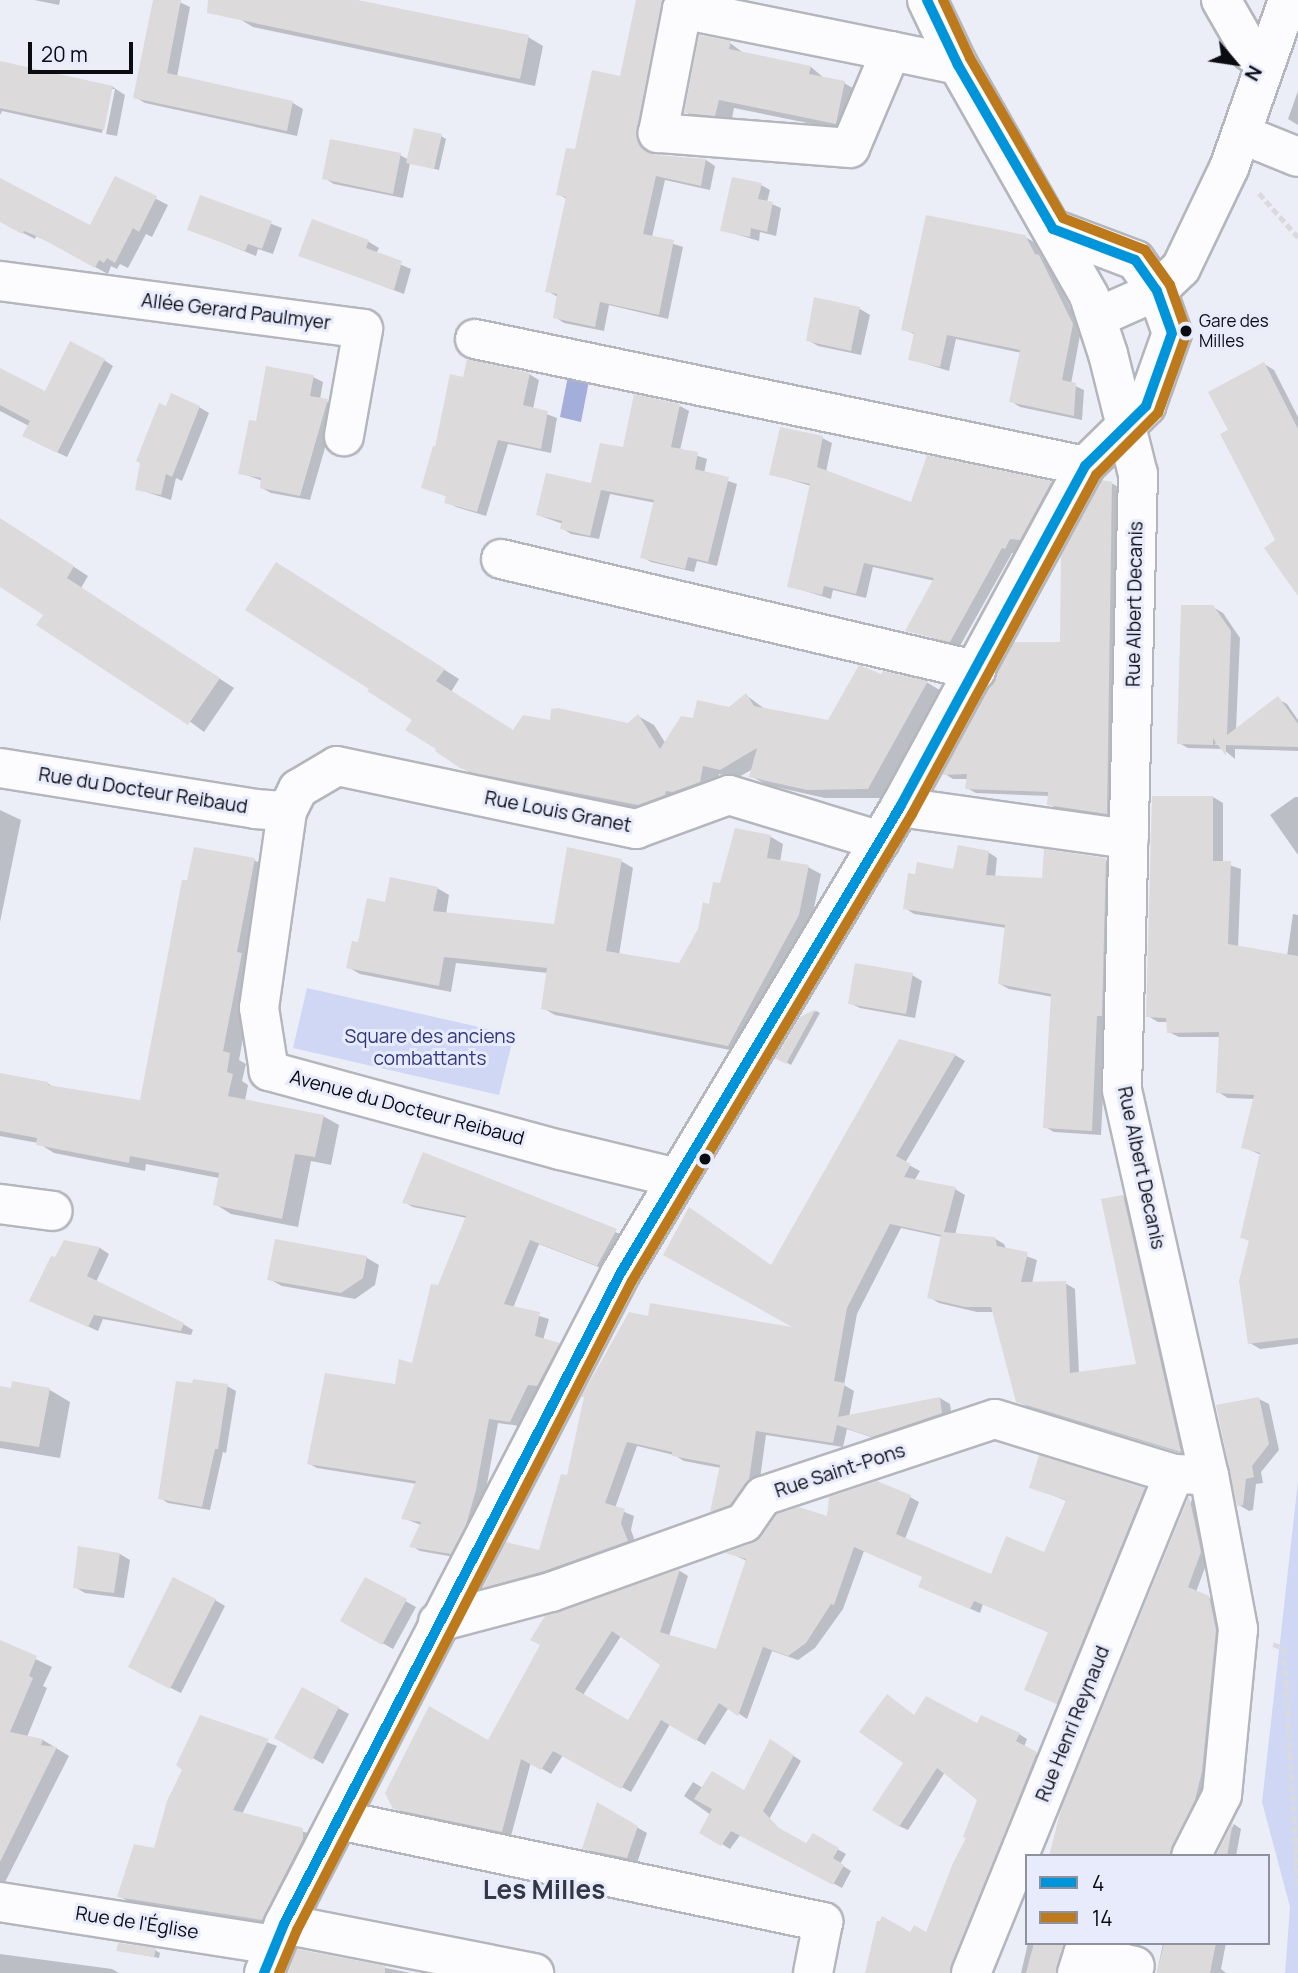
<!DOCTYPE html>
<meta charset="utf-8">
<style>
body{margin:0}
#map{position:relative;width:1298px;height:1973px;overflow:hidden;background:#eceef7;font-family:Manrope,sans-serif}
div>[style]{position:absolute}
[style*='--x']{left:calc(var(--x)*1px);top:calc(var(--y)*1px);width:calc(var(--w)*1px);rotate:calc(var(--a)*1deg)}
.green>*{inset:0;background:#d0d7f5}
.water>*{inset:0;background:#a4aeda}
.shadow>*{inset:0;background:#0003}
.building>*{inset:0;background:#dcdadb}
.path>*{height:4.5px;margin-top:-2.25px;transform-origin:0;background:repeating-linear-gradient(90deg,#d9dadd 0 7px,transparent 0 10.5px)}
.roads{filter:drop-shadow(2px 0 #b4b6bd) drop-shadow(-2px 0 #b4b6bd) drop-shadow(0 2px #b4b6bd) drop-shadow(0 -2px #b4b6bd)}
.minor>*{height:38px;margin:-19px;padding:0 19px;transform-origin:19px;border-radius:19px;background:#fcfcfe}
.bus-1>*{height:10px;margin:-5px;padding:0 5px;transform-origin:5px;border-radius:5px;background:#0095db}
.bus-2>*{height:10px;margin:-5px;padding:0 5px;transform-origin:5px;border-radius:5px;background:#bd7a1d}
.dots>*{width:19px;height:19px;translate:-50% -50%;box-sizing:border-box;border:4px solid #e7ebfc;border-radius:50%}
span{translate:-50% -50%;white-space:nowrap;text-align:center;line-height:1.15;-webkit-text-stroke:6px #e7ebfc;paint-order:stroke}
.bus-label{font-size:17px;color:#0b0c11}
.left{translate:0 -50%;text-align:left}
.street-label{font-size:19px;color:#0b0c11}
.park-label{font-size:19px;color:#2f367d}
.district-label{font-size:26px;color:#343744;font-weight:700}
.legend{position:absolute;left:1025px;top:1854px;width:245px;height:91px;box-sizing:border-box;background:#e7ebfc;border:2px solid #8f929e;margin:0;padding:9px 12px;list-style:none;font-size:21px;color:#0b0c11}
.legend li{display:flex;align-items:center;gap:14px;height:35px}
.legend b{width:35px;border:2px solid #8f929e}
.north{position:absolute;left:1200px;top:28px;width:70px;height:70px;-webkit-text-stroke:5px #e7ebfc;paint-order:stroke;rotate:119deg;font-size:19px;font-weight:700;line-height:28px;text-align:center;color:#0b0c11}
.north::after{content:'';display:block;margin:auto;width:24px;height:32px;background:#0b0c11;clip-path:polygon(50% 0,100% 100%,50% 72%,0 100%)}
.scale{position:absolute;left:28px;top:42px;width:105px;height:32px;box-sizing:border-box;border:4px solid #0b0c11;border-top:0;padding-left:9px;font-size:21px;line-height:24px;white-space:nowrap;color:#0b0c11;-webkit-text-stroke:5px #e7ebfc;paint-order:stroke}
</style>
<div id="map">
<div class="green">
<i style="clip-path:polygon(307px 988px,514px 1035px,499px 1095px,293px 1048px)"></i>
<i style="clip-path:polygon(1298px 1481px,1298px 1973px,1285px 1973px,1290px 1907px,1262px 1802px)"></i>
</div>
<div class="water">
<i style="clip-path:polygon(568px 376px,589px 381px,581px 422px,560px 417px)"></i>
</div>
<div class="shadow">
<i style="clip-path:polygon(34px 0,60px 0,59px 5px)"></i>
<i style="clip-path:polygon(154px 0,175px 0,190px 7px,177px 77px,293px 103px,303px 109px,297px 136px,145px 103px,135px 97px)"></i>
<i style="clip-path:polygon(242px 0,349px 0,528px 37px,543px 46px,535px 86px,253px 27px,238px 18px)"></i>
<i style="clip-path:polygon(637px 0,673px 0,646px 147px,655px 156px,706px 160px,715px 166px,710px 190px,665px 180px,652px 237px,683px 247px,668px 319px,609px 305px,604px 331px,564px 323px,555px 317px,558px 297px,547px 291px,567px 199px,558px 194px,576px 151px,621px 78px)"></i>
<i style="clip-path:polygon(730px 43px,745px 54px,811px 67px,825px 79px,844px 83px,860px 92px,852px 132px,734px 108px,731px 123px,701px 121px,686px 112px)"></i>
<i style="clip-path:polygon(0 63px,113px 87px,125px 95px,117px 136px,106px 134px,115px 89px,111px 89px,102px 133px,2px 111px,0 115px)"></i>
<i style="clip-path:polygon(1298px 91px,1298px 125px,1288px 119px)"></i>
<i style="clip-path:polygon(441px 136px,446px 139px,439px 170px,410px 163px,403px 198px,334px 184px,324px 178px,400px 155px,409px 160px)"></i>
<i style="clip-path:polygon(116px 178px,168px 205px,152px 237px,146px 234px,128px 268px,120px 264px,117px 269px,111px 266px,108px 274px,53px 244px,36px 236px,35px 239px,0 221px,0 180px,91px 227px)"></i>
<i style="clip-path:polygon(761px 185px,770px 190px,767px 202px,781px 208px,776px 236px,760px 232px,759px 241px,722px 230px)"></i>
<i style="clip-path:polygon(201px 197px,282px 228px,273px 254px,258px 249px,256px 256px,189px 229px)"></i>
<i style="clip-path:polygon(313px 221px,369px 242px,379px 248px,376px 254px,411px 269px,404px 294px,300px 255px)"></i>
<i style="clip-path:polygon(1025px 237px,1034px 242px,1043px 259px,1048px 262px,1081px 330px,1071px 384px,1084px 390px,1082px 420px,1020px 407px,1011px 401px,1022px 353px,956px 339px,949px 371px,910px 359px,916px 335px,903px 329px)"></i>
<i style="clip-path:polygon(860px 309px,870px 315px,861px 355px,818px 346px,808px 340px)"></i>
<i style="clip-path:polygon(104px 360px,113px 366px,67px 457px,34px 441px,29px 426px,0 411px,0 369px,46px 393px)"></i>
<i style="clip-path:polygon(1264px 364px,1274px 370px,1298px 417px,1298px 593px,1230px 431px)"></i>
<i style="clip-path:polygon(529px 374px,539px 380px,533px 409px,557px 418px,551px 453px,508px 444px,486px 516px,456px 507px,447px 502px,448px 497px,423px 487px,465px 379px)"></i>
<i style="clip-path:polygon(313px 377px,323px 382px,320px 399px,337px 406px,310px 500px,271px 493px,262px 488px,263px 481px,240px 473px,257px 423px)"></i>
<i style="clip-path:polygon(680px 406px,689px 411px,680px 450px,707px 459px,704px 473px,737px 484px,717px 566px,697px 561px,694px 572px,651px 562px,642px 557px,656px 503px,610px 494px,599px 539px,571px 534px,562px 528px,563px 524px,538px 515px,592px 485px,624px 449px)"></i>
<i style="clip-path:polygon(199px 407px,209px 413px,182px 481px,176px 478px,171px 500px,137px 489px,167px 408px)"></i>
<i style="clip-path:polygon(822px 438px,832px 443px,826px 472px,913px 504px,928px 457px,1051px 483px,1060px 488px,1029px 544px,1019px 544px,1014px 553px,1012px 553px,960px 646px,908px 630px,935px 581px,873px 567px,866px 598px,833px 590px,831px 599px,789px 586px,811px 486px,771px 474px)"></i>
<i style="clip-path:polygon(1111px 483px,1120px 488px,1116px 818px,1057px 809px,1049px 804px,1049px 796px,976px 793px,967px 788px,968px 779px,953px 779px,945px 774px,1062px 644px)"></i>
<i style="clip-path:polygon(0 519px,88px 576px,81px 588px,234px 688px,204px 732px,45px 614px,0 585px)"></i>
<i style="clip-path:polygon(292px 573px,459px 679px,451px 692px,514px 732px,552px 722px,628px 725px,638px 716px,654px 725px,666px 744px,694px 720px,730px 709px,746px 695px,766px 710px,829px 722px,884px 673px,928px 683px,943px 692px,884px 798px,825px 798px,767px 785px,751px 776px,753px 769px,737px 778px,719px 774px,716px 791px,655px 813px,478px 777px,461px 767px,438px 748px,414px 720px,371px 688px)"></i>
<i style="clip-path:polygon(1213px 607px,1223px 613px,1240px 638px,1236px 730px,1278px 699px,1287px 704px,1298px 720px,1298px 751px,1235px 749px,1235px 759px,1223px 749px,1188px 748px,1179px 743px)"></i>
<i style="clip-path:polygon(1213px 797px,1223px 803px,1223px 863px,1241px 869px,1238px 948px,1287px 956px,1293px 914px,1298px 915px,1298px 1344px,1260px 1349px,1250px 1343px,1250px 1241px,1242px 1237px,1261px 1155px,1243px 1147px,1255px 1099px,1228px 1098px,1218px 1092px,1220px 1037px,1179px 1037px,1169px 1032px,1168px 1022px,1158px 1022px,1148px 1016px)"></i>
<i style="clip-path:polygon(1295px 797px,1298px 797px,1298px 855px,1270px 815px)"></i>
<i style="clip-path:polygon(0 810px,21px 820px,0 922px)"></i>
<i style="clip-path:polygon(736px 830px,771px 837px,783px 844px,780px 862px,808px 867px,821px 874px,811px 922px,740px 1052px,555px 1015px,543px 1008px,548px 973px,456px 963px,451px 992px,360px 974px,348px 967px,386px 905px,437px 888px,449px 895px,446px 914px,556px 926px,621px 861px,633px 868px,619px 955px,680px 965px,721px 885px)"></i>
<i style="clip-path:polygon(988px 852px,997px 858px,995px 877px,1044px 880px,1106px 860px,1115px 865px,1101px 1135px,1054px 1132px,1045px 1127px,1053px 997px,1009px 989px,1000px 984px,1007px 928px,914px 914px,905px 908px,954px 871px)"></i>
<i style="clip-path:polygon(254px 860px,270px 869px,257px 963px,239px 1060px,246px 1064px,242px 1081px,248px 1085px,245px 1101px,323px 1116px,339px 1125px,331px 1165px,311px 1161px,298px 1227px,231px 1214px,215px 1204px,219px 1178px,146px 1164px,145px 1171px,54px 1153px,38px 1143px,0 1136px,0 1074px,47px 1083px,55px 1088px,142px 1102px)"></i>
<i style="clip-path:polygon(912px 975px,922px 981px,915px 1018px,860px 1008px,850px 1003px)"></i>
<i style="clip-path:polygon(816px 1011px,820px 1013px,791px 1065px,777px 1057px,801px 1018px)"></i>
<i style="clip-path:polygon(955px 1055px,965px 1061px,905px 1163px,920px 1171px,914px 1181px,955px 1189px,965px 1195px,955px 1235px,994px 1238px,1004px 1244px,1006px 1249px,1037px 1260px,1032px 1284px,1065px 1283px,1075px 1289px,1079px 1373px,1138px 1365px,1123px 1196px,1133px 1202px,1190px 1456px,1028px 1407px,1017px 1401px,994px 1312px,977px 1312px,939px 1303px,929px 1297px,942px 1237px,901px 1228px,857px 1314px,844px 1385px,854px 1391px,849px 1417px,940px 1398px,950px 1404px,952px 1419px,883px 1441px,847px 1429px,843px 1447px,766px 1435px,759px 1486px,722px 1516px,712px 1511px,721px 1468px,684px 1461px,674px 1455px,637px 1446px,615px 1508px,634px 1516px,631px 1530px,637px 1547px,494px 1592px,485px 1587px,540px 1552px,568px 1478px,649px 1318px,799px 1330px,772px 1267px)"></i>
<i style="clip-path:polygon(424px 1155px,625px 1236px,606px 1270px,539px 1244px,513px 1308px,549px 1319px,543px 1340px,568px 1349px,547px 1390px,538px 1389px,520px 1426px,498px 1423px,485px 1495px,460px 1558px,420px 1551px,412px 1546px,421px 1525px,403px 1518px,417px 1484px,317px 1468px,308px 1463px,396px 1386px,413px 1365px,439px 1287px,467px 1218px,413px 1207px,404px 1202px)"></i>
<i style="clip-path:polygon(276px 1241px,367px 1258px,379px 1265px,375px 1285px,355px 1299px,282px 1286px,269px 1279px)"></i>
<i style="clip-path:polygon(65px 1242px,100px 1248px,109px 1254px,96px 1282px,183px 1324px,193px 1330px,191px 1335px,103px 1319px,98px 1331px,41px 1305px)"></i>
<i style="clip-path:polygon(193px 1385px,227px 1386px,236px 1391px,226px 1453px,223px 1452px,210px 1510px,168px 1503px,160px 1498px)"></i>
<i style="clip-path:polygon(0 1388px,50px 1390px,70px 1402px,60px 1458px,0 1448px)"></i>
<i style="clip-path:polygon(1259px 1399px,1269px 1404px,1279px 1450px,1261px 1472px,1263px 1483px,1256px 1484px,1253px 1510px,1249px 1511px,1239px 1505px)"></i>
<i style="clip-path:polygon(evenodd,1031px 1487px,1144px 1489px,1153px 1495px,1066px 1707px,1035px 1694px,1050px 1633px,983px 1604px,980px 1613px,930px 1591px,924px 1577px,864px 1551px,843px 1609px,815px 1648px,798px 1660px,772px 1651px,747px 1719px,729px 1707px,705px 1745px,670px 1724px,631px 1792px,563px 1755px,551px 1774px,531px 1762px,511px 1836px,404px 1813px,395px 1808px,489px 1742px,542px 1646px,546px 1618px,680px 1571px,688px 1576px,669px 1636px,717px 1651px,747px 1561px,730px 1553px,828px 1518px,910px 1497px,919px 1502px,905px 1539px,992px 1576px,1045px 1554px,1067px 1501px,1031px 1487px,621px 1636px,662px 1665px,629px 1722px,583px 1695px,621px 1636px)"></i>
<i style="clip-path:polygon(1192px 1499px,1199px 1503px,1209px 1557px,1196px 1592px,1218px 1602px,1224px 1636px,1211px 1777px,1179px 1856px,1051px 1856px,1063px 1809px)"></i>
<i style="clip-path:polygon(120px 1554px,130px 1560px,124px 1598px,85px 1593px,75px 1587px)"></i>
<i style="clip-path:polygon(366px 1579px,416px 1607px,393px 1649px,343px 1621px)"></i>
<i style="clip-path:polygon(215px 1600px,225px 1606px,181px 1693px,140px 1673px)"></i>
<i style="clip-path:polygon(0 1642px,52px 1667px,43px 1686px,47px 1688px,27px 1737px,43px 1740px,69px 1756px,0 1892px)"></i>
<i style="clip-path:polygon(303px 1689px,349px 1714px,323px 1764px,277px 1737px)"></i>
<i style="clip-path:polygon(915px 1716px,1019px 1734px,1027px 1739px,1024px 1747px,1045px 1759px,959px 1973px,867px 1973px,911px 1934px,927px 1934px,969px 1838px,979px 1799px,945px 1772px,908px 1830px,899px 1826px,905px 1762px)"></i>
<i style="clip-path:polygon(201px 1717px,277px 1746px,242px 1814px,311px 1834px,271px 1923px,128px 1901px,119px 1896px,155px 1850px)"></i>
<i style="clip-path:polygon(779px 1746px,801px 1761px,767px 1823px,806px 1845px,813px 1835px,846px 1854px,840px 1864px,851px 1871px,842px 1888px,741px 1834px,730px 1849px,722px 1844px,711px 1815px,684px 1796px,693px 1782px,703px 1788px,745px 1793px)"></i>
<i style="clip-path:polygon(598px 1805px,647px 1833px,637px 1863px,594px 1854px,584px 1848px)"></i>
<i style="clip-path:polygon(1234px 1824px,1241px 1829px,1236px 1856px,1218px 1856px)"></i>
<i style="clip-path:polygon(1028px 1943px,1079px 1943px,1037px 1957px,1066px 1967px,1065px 1973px,1021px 1973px)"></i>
<i style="clip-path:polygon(1163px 1943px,1226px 1943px,1221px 1969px,1226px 1973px,1157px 1973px)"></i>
<i style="clip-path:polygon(118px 1950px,155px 1950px,160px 1953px,159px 1958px)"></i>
<i style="clip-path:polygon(299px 1951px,411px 1973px,289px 1973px)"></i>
<i style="clip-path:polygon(0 1954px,112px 1969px,119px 1973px,0 1973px)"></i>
</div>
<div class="building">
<i style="clip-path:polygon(153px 0,181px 0,167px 73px,293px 101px,287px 131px,133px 98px)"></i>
<i style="clip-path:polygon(208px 0,358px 0,529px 35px,520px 79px,207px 13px)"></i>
<i style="clip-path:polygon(636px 0,663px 0,637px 129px,638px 142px,644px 150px,656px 155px,706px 159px,701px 186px,656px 176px,643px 234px,674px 240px,659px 315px,600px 302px,595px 327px,553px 318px,557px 294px,545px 292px,566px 197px,556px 195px,566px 148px,575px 149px,592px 70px,620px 76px)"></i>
<i style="clip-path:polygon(699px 35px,731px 41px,729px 49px,811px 66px,809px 74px,845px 81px,836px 124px,719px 100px,715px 116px,684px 113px)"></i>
<i style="clip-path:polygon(0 61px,113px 86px,104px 130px,0 108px)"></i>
<i style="clip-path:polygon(414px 128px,442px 134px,434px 169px,406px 163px)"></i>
<i style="clip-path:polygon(330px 139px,401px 153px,393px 194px,322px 179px)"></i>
<i style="clip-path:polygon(115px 176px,157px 196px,139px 232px,133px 228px,115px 263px,107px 258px,104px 263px,99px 260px,95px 268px,39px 237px,24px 231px,22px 234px,0 222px,0 178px,90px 225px)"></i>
<i style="clip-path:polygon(732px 177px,762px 183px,758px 199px,773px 202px,767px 232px,751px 228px,750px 237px,720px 231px)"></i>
<i style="clip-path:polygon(200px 195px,272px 221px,262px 249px,248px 244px,245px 251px,187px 230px)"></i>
<i style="clip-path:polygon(926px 215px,1025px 235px,1035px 254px,1039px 255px,1073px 324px,1062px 380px,1076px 383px,1074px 416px,1009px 402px,1020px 350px,947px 335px,940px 367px,908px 360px,914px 333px,901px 330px)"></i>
<i style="clip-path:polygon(312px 219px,369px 240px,366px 248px,402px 261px,394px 290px,298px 256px)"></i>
<i style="clip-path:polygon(814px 297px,860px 307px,851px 351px,806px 341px)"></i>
<i style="clip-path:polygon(70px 341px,105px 359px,57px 453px,22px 436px,30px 421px,0 405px,0 368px,45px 391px)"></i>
<i style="clip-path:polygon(467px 359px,530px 373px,523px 405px,548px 411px,541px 449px,498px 440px,477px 512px,444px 503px,446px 496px,421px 488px,433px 446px,435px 447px,450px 374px,463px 377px)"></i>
<i style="clip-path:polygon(1264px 362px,1298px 429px,1298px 596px,1264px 548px,1275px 540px,1220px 434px,1228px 430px,1208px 392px)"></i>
<i style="clip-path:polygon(266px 366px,314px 375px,310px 396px,328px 399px,300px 496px,260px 488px,261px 478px,238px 474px,249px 420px,256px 421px)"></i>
<i style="clip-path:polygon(171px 393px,200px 406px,172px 477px,166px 474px,161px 495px,135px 490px,140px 463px,136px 461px,159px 403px,166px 406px)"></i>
<i style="clip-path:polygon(634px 394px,680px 404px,671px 447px,698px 452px,695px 469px,729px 477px,708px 562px,688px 557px,685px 569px,640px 558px,654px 500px,601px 490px,590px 536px,560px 529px,562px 521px,536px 515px,546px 473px,591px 483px,600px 443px,623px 447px)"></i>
<i style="clip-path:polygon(780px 427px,823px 436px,817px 467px,911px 502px,927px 455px,1052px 481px,1020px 540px,1010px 539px,1005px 549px,1002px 548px,950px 642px,905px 631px,934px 578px,864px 563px,856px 594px,824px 586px,822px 595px,787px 587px,810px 484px,769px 475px)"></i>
<i style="clip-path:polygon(1102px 480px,1112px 482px,1107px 814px,1047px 805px,1048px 792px,965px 789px,967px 774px,942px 775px,1014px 642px,1060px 642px,1061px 556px)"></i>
<i style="clip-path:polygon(0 518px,74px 566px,67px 578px,220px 678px,188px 725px,36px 625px,43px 615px,0 587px)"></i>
<i style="clip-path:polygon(276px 562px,445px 669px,436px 681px,513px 730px,523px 715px,550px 720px,551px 709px,558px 708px,628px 723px,638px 714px,660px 749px,681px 716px,693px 718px,697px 700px,729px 707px,746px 693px,754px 706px,828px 720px,859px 665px,881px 674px,883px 671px,928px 681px,868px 789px,807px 790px,749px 777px,757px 748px,720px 770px,703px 766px,700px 782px,672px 792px,666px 791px,665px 795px,638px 805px,474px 773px,460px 768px,435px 751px,436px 749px,405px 730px,412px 720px,367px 691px,369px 689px,245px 610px)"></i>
<i style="clip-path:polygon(1181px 605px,1213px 605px,1231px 631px,1227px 735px,1278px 696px,1298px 724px,1298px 747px,1226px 745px,1226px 756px,1218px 745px,1214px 745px,1216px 743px,1213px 738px,1213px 745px,1177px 744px)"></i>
<i style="clip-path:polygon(1152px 796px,1213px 796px,1213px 861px,1231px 861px,1228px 944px,1298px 956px,1298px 1338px,1248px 1344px,1239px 1281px,1249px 1240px,1240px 1238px,1260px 1153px,1241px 1148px,1254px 1095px,1216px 1093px,1219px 1032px,1167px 1033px,1166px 1018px,1146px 1017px)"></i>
<i style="clip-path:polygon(735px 828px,771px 835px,767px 858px,809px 865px,799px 915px,728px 1046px,541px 1009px,547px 968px,444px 957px,439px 986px,346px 968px,352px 941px,358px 942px,367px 898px,385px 902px,390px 877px,438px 887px,433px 911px,554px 924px,567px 847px,622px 859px,606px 951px,679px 963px,698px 929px,703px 902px,709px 904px,713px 882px,720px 883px)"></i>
<i style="clip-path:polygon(958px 845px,989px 851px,986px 875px,1042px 878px,1044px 849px,1106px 858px,1102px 1016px,1097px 1016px,1092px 1131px,1043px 1128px,1051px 994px,998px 984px,1005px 925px,903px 909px,908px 873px,915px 874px,917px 862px,953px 869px)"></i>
<i style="clip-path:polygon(194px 847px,255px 858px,237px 952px,242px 953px,223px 1051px,230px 1053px,227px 1072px,233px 1074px,228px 1096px,324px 1115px,315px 1157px,295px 1154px,282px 1219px,213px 1205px,219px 1173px,130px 1156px,129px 1163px,36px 1145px,37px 1138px,0 1131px,0 1073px,48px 1082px,48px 1085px,140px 1100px,182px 880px,187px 880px)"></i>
<i style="clip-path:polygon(855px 963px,913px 973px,906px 1014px,848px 1004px)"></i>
<i style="clip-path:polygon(816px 1009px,786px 1064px,775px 1058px,800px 1017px)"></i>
<i style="clip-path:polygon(899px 1039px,956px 1054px,896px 1156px,911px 1164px,904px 1177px,956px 1187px,944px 1232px,995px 1237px,997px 1246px,1028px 1252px,1021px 1282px,1066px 1281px,1070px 1373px,1136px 1364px,1101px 1199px,1123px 1195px,1181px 1452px,1016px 1402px,991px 1307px,965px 1307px,927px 1298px,941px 1235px,890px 1224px,847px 1308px,834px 1381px,845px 1383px,838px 1417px,940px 1397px,942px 1413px,872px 1437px,837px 1425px,833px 1443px,756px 1431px,749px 1480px,730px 1505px,710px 1512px,720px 1465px,672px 1456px,672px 1452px,627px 1442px,605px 1503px,625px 1509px,621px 1523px,628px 1541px,544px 1571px,483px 1588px,506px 1542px,539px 1550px,561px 1474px,567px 1475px,584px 1397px,581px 1397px,629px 1312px,648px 1316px,650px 1303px,792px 1327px,663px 1255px,689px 1207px,771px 1265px)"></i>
<i style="clip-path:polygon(423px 1152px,617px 1229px,597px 1266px,530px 1240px,504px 1304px,540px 1312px,535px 1336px,560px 1343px,537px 1386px,528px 1385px,510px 1422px,489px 1419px,476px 1490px,466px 1525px,451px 1554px,409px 1547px,421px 1522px,401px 1519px,416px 1481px,307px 1464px,325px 1373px,395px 1384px,399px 1359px,412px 1363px,431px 1284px,438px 1285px,466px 1216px,402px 1203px)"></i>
<i style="clip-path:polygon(275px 1239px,367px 1256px,363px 1278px,341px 1293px,267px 1280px)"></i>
<i style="clip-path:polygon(64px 1240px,100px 1247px,87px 1276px,184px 1323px,181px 1331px,94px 1315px,88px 1327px,29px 1301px,51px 1256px,55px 1257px)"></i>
<i style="clip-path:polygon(193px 1379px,228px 1384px,218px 1449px,215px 1449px,202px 1507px,158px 1499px,176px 1381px,192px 1383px)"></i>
<i style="clip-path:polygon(12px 1381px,50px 1388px,39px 1447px,0 1441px,0 1386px,11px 1388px)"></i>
<i style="clip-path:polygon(1259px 1397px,1269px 1444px,1252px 1466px,1254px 1477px,1246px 1479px,1243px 1505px,1237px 1506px,1216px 1405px)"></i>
<i style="clip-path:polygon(evenodd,1039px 1455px,1145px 1488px,1057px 1704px,1024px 1690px,1048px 1632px,974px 1601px,970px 1609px,918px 1587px,922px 1577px,854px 1547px,834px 1605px,831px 1604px,806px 1643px,788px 1656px,763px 1647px,738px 1716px,719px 1703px,696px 1741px,661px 1720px,621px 1789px,553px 1751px,541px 1770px,521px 1759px,502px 1832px,393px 1809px,385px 1793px,429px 1706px,488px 1740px,540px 1645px,530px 1640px,545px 1616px,680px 1569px,660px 1632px,716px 1649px,746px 1559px,725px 1553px,752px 1543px,762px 1536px,777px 1514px,799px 1507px,827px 1516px,829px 1497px,877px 1481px,911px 1495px,896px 1534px,991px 1574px,1006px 1536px,1044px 1552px,1066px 1500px,1029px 1488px,1039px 1455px,612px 1631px,660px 1665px,628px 1720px,575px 1689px,612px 1631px)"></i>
<i style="clip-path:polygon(1189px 1496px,1201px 1552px,1188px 1587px,1209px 1596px,1216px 1630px,1202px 1771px,1195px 1800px,1169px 1856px,1049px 1856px,1061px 1809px)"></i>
<i style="clip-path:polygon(78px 1546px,120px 1553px,114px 1593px,73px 1588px)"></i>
<i style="clip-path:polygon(173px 1577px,216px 1599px,170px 1689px,128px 1667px)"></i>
<i style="clip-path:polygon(365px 1577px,407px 1599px,382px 1645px,340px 1621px)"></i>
<i style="clip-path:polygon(0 1640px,37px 1656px,29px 1676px,33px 1678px,10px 1732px,43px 1739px,41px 1745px,57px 1747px,0 1862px)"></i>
<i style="clip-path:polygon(302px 1687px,339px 1707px,312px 1760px,274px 1738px)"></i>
<i style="clip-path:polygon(887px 1694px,914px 1715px,926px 1696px,977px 1723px,981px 1715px,1020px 1733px,1016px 1741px,1037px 1752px,950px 1973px,865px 1973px,877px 1921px,880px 1921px,882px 1916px,910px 1932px,914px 1925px,926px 1932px,953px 1863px,966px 1838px,963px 1837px,977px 1800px,937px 1768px,899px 1827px,872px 1810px,903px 1763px,859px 1732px)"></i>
<i style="clip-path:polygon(200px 1715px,269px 1739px,233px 1810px,303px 1828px,303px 1839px,262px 1920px,117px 1897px,134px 1844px,154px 1848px,167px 1801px,182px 1770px,176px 1765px)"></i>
<i style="clip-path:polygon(770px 1739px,794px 1755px,763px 1811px,779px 1828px,806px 1843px,813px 1833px,839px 1848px,833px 1858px,844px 1865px,833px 1885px,731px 1831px,721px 1846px,699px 1833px,712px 1809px,694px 1799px,712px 1771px,744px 1790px)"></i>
<i style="clip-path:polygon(597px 1802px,638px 1826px,627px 1858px,582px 1849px)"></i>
<i style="clip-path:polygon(1233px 1822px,1227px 1856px,1216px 1856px)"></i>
<i style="clip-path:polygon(118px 1943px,156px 1948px,154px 1957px,116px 1951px)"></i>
<i style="clip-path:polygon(1034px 1943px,1065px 1943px,1056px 1973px,1026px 1973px)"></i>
<i style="clip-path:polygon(1164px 1943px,1216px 1943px,1210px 1973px,1157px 1973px)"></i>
<i style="clip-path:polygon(297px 1949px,385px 1966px,385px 1973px,288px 1973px)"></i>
</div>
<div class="path">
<i style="--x:1259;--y:193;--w:59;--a:48.4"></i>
<i style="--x:1273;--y:1644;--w:12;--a:20"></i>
<i style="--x:1284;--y:1648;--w:236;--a:86.6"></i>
</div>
<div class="roads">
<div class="minor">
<i style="--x:927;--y:0;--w:72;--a:64.5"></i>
<i style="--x:958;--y:65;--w:266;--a:60.4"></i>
<i style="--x:1089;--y:296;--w:61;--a:71.9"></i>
<i style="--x:1108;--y:354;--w:124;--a:76"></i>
<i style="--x:1138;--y:474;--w:616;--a:91.49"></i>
<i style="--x:1122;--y:1090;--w:395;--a:77.3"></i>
<i style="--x:1209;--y:1475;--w:157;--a:79.3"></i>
<i style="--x:1238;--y:1629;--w:167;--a:95.5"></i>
<i style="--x:1222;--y:1795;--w:68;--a:116.9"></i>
<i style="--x:1221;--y:0;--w:60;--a:60"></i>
<i style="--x:1251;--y:52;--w:16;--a:27"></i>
<i style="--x:891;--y:51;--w:105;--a:112.9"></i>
<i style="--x:850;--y:148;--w:193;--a:-175.5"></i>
<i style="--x:658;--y:133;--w:126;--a:-79"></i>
<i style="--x:682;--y:9;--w:213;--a:11.4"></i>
<i style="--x:891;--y:51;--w:68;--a:11.8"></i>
<i style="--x:1241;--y:134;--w:61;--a:22"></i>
<i style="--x:1053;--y:229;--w:88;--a:20.7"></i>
<i style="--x:0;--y:281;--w:366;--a:7.5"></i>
<i style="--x:363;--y:329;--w:109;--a:100.1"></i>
<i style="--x:1098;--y:317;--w:64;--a:-23.8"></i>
<i style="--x:1157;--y:291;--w:33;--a:-44"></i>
<i style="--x:1181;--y:268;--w:111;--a:-64.4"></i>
<i style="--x:1229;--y:168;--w:178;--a:-70.6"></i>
<i style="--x:475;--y:339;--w:623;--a:11.76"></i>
<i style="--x:501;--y:559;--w:488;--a:13.2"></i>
<i style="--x:0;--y:768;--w:258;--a:9.1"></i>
<i style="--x:255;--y:809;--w:32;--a:4"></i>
<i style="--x:900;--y:807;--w:231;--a:8"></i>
<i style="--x:677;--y:1178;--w:120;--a:-166.5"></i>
<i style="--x:560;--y:1150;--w:302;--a:-164.8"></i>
<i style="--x:269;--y:1071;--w:64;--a:-99"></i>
<i style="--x:259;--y:1008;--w:199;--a:-81.9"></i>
<i style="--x:287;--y:811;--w:25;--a:-63"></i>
<i style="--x:298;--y:789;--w:45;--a:-30.5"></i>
<i style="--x:337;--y:766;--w:306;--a:11.9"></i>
<i style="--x:636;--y:829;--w:99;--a:-20.1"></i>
<i style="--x:729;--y:795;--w:158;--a:16.9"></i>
<i style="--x:0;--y:1204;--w:53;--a:7.5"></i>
<i style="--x:438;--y:1622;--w:117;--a:-14.9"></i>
<i style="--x:551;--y:1592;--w:205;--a:-19.7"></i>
<i style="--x:744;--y:1523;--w:33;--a:-55"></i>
<i style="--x:763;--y:1496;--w:244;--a:-18.4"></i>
<i style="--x:995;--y:1419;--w:187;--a:17.1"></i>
<i style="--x:1174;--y:1474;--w:35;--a:2"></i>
<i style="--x:339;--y:1820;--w:495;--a:11.9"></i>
<i style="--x:823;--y:1922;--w:52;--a:101.1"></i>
<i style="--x:0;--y:1902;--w:278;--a:8.9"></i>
<i style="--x:284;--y:1924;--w:255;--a:11.1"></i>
<i style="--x:264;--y:1973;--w:53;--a:-67.8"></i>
<i style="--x:284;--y:1924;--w:732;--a:-62.66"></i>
<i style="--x:620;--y:1274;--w:545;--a:-59.05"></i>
<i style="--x:900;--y:807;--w:388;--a:-61.5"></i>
<i style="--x:1085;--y:466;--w:86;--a:-44.5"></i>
<i style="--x:1146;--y:406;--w:77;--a:-70.4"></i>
<i style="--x:1172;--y:333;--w:45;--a:-109.7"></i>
<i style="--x:1157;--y:291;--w:38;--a:-125"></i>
<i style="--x:971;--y:1973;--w:539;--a:-67.86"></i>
<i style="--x:1077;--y:1973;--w:20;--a:-72"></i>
<i style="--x:1083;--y:1954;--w:53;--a:13"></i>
</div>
</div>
<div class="bus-1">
<i style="--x:264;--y:1973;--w:53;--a:-67.8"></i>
<i style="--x:284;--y:1924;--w:732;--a:-62.66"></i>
<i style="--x:620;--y:1274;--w:545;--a:-59.05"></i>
<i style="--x:900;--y:807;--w:388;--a:-61.5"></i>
<i style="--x:1085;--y:466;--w:86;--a:-44.5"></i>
<i style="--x:1146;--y:406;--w:77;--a:-70.4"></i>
<i style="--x:1172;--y:333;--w:45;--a:-109.7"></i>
<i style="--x:1157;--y:291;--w:38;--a:-125"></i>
<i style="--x:1135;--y:260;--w:88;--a:-159.3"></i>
<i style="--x:1053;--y:229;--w:190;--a:-120.1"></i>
<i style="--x:958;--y:65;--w:72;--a:-115.5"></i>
</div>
<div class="bus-2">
<i style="--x:279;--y:1973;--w:47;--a:-67.3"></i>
<i style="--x:297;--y:1930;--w:730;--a:-62.7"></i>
<i style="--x:632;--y:1281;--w:545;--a:-59.05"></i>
<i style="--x:912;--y:814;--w:386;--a:-61.5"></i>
<i style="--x:1096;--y:475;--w:88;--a:-45"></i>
<i style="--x:1158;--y:413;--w:80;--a:-70.2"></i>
<i style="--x:1185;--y:338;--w:8;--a:-83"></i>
<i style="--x:1186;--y:330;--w:48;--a:-109.6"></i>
<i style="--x:1170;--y:285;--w:43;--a:-125.5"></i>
<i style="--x:1145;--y:250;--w:88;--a:-158.7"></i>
<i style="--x:1063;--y:218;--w:185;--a:-120.2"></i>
<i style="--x:970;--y:58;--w:64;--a:-115"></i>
</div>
<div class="dots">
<i style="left:1186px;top:331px;background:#0b0c11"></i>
<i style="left:705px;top:1159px;background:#0b0c11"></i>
</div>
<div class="bus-label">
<span class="left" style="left:1199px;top:331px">Gare des<br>Milles</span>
</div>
<div class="street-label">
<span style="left:236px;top:312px;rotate:7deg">Allée Gerard Paulmyer</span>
<span style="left:1135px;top:604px;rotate:-89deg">Rue Albert Decanis</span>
<span style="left:143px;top:791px;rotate:9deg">Rue du Docteur Reibaud</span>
<span style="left:558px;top:812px;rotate:11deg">Rue Louis Granet</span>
<span style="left:407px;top:1108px;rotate:15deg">Avenue du Docteur Reibaud</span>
<span style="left:1141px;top:1168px;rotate:78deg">Rue Albert Decanis</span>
<span style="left:840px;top:1471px;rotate:-18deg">Rue Saint-Pons</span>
<span style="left:1073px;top:1724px;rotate:-68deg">Rue Henri Reynaud</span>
<span style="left:137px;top:1923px;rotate:9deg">Rue de l'Église</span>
</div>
<div class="park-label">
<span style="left:430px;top:1048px">Square des anciens<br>combattants</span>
</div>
<div class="district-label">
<span style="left:544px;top:1890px">Les Milles</span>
</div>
<ul class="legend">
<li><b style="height:9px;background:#0095db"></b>4</li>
<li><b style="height:9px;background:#bd7a1d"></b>14</li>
</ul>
<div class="north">N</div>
<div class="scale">20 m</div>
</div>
